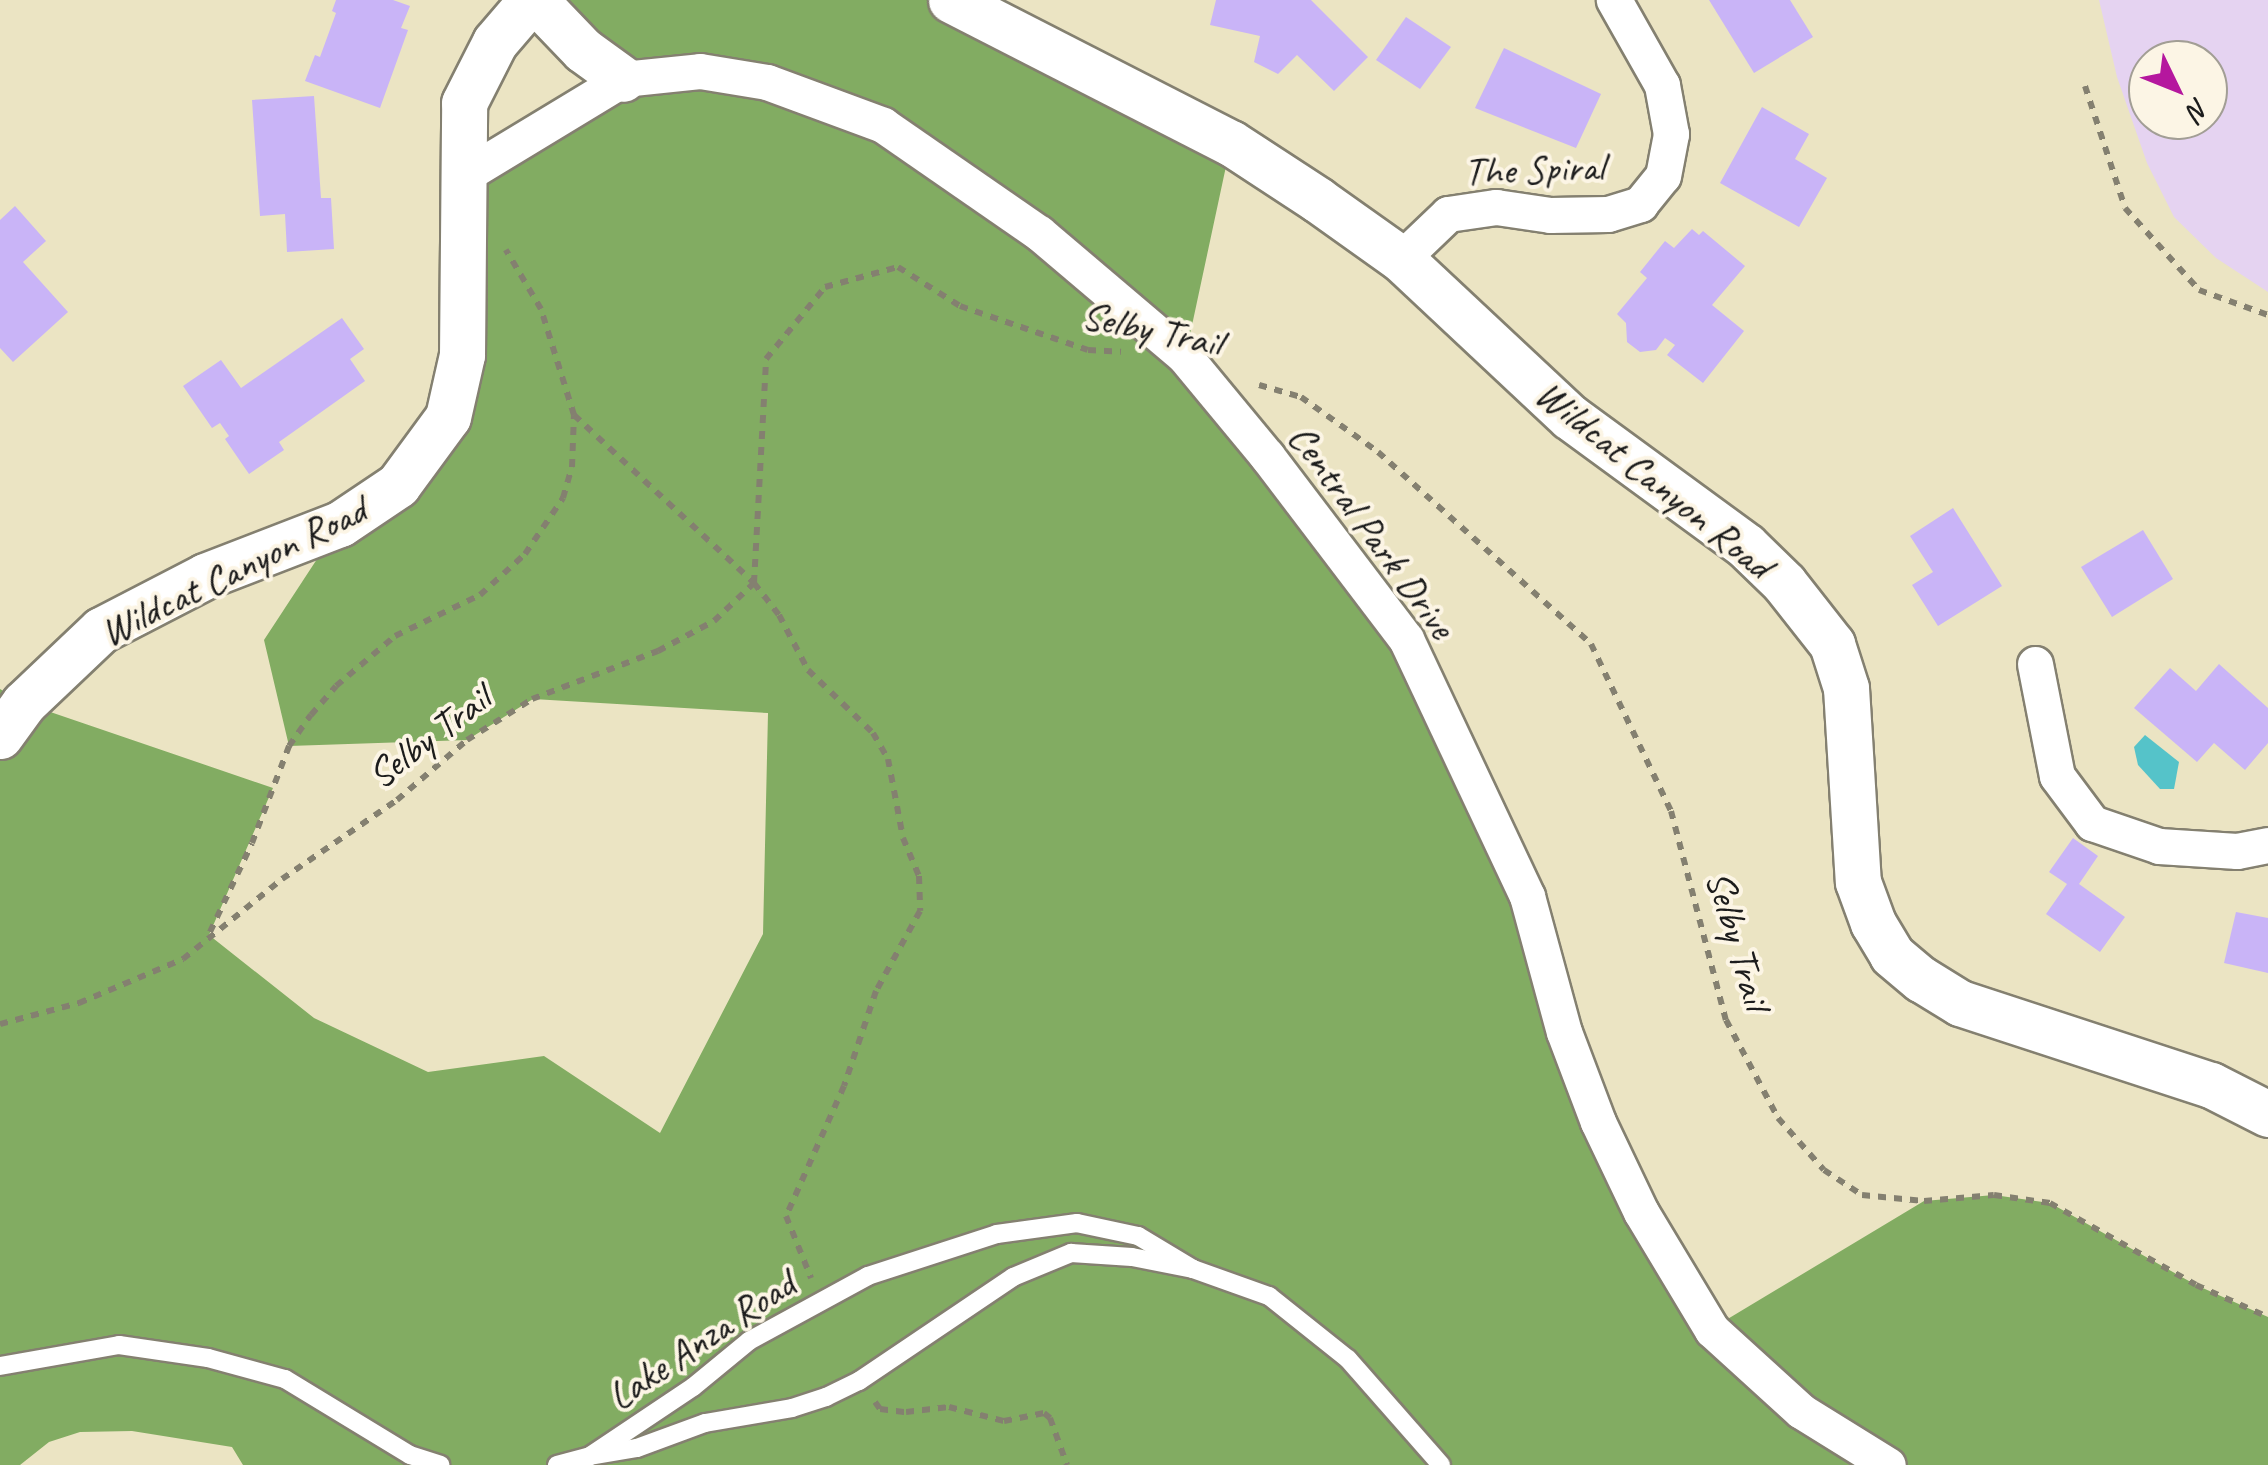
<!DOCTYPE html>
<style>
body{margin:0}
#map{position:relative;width:2268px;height:1465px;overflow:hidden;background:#ebe4c3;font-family:Caveat,sans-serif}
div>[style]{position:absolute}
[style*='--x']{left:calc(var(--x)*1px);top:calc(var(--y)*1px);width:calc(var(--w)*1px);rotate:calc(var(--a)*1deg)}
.built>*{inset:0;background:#e5d3f1}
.forest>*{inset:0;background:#82ac62}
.water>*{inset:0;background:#55c3c9}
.building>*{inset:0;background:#c9b4f7}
.path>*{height:6px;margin-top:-3px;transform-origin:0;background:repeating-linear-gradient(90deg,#848070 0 8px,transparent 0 16px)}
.roads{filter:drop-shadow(2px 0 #848070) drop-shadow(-2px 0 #848070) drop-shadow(0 2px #848070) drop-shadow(0 -2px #848070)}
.service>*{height:18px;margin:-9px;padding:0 9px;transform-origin:9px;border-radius:9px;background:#fff}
.minor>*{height:35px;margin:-17.5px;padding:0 17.5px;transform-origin:17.5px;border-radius:17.5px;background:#fff}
.tertiary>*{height:45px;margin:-22.5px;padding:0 22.5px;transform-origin:22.5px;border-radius:22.5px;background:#fff}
span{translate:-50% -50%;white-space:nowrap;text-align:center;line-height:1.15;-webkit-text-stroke:8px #fcf5e5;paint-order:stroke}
.street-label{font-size:40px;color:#1c1c1c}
.north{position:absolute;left:2128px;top:40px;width:100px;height:100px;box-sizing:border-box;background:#fcf5e5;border:2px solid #a29e95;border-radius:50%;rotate:133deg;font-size:28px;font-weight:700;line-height:40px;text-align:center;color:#1c1c1c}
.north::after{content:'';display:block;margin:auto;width:35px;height:45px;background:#b5179e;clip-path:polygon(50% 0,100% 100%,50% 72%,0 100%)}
</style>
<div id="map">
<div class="built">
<i style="clip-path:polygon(evenodd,2099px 0,2268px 0,2268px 292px,2216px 258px,2174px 217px,2147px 163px,2117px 77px,2099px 0,2148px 60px,2208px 60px,2208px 120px,2148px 120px,2148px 60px)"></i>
</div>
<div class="forest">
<i style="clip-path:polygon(535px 0,951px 0,1231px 143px,1185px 358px,1406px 639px,1564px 1032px,1711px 1329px,1924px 1201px,1994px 1195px,2050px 1203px,2196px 1285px,2268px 1317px,2268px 1465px,243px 1465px,232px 1447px,132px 1431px,80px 1432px,49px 1442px,20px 1465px,0 1465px,0 689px,24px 703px,273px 788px,209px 935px,314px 1018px,428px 1072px,544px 1056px,660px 1133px,763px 934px,768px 713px,533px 699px,467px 740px,289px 746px,264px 640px,340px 524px,448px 417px,463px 176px,622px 80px)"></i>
</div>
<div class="water">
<i style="clip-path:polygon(2145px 735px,2179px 762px,2174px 789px,2160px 789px,2138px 765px,2134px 747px)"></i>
</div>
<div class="building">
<i style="clip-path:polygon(336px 0,393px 0,410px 6px,401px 28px,408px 30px,380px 108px,305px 81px,315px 55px,320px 57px,336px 13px,332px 11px)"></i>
<i style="clip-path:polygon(1216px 0,1311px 0,1368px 57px,1334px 91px,1297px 55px,1278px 74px,1254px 62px,1260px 36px,1210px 25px)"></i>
<i style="clip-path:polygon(1709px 0,1790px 0,1813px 37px,1754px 73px)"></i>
<i style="clip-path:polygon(1406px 17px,1451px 47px,1420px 89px,1376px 60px)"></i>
<i style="clip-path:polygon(1504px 48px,1601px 94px,1576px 148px,1475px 108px)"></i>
<i style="clip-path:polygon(314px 96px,321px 198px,331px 198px,334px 249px,287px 252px,285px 214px,260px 216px,252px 100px)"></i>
<i style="clip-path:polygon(1762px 107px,1809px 134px,1795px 159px,1827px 178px,1799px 227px,1720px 183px)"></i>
<i style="clip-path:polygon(15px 206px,46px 241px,23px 262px,68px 312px,13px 362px,0 348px,0 220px)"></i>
<i style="clip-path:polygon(1692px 229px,1699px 235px,1703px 231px,1745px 266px,1712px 305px,1744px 331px,1703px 383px,1667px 355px,1675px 345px,1665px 338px,1656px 350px,1640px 352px,1627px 342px,1626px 323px,1617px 314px,1647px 278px,1640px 272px,1665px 241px,1674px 248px)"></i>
<i style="clip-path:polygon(342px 318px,364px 349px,350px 359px,365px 381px,279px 442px,284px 450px,249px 474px,225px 439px,229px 436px,220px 423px,212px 428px,183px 386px,221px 360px,241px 388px)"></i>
<i style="clip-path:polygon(1953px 508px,2002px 586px,1938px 626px,1912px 585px,1933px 572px,1910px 536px)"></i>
<i style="clip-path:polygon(2143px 530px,2173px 579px,2112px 617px,2081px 567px)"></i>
<i style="clip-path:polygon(2219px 664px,2268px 708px,2268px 743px,2245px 770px,2214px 743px,2197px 762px,2134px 708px,2170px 668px,2196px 691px)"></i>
<i style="clip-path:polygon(2073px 838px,2098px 856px,2079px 884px,2125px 917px,2100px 952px,2046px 914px,2067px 884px,2049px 872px)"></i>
<i style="clip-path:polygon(2236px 912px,2268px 918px,2268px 973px,2224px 963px)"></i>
</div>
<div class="path">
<i style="--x:2085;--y:86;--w:128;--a:71.8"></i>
<i style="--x:2125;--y:208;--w:110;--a:47.9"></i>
<i style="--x:2199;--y:290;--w:73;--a:19.9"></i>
<i style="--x:1259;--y:385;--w:44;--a:15.9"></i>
<i style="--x:1301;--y:397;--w:95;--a:35.5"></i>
<i style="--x:1378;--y:452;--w:287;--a:42"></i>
<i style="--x:1591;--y:644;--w:185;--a:64.4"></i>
<i style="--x:1671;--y:811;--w:216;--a:75.3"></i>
<i style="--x:1726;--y:1020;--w:111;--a:62"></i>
<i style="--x:1778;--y:1118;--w:69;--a:48.5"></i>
<i style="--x:1824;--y:1170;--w:45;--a:33.3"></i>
<i style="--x:1862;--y:1195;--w:62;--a:5.5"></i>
<i style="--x:1924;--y:1201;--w:70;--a:-4.9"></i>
<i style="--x:1994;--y:1195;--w:57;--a:8.1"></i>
<i style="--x:2050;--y:1203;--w:167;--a:29.3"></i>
<i style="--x:2196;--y:1285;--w:79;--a:24"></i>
<i style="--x:574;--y:415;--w:246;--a:43"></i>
<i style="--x:754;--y:583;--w:41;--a:52"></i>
<i style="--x:779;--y:615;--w:62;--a:62.2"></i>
<i style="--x:808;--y:670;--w:91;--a:44.1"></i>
<i style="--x:873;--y:733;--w:30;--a:60"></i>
<i style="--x:888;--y:759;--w:80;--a:79.2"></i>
<i style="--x:903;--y:838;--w:41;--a:67.2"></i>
<i style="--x:919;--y:876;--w:35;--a:88"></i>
<i style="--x:920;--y:911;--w:91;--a:118.8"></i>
<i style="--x:876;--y:991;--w:100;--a:108.6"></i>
<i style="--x:844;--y:1086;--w:142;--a:114"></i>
<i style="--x:786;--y:1216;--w:67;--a:68"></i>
<i style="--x:210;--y:932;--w:98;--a:-64.7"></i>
<i style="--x:252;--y:843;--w:104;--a:-69.1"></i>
<i style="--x:289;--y:746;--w:38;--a:-55"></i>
<i style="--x:311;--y:715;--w:38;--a:-49"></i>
<i style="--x:336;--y:686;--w:77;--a:-40.3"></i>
<i style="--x:395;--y:636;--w:94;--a:-25.8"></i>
<i style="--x:480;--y:595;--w:61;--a:-42.3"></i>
<i style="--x:525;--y:554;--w:68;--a:-55.8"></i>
<i style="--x:563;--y:498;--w:32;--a:-74"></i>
<i style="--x:572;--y:467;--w:52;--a:-87.8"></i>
<i style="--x:574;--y:415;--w:111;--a:-107.3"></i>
<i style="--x:541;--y:309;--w:69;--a:-120.7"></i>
<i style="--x:0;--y:1024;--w:82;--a:-14.9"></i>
<i style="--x:79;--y:1003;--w:113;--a:-22.9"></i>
<i style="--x:183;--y:959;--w:127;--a:-38.9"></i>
<i style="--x:282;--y:879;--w:140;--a:-34.5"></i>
<i style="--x:397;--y:800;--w:92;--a:-40.6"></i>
<i style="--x:467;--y:740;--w:77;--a:-32.2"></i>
<i style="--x:532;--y:699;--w:135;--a:-20.9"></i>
<i style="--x:658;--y:651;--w:64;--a:-28.2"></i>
<i style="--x:714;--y:621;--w:55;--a:-43.5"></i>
<i style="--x:754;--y:583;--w:224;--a:-86.9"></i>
<i style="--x:766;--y:359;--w:93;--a:-50.7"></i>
<i style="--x:825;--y:287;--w:76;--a:-15.3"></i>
<i style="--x:898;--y:267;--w:73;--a:32.2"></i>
<i style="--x:960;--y:306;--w:135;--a:19"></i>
<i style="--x:1088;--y:350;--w:33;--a:3"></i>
<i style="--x:875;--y:1402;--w:9;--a:54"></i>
<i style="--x:880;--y:1409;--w:26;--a:7"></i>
<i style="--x:906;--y:1412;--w:43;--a:-6.6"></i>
<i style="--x:949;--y:1407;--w:57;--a:14.3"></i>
<i style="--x:1004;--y:1421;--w:41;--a:-11.3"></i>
<i style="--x:1044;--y:1413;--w:8;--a:40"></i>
<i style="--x:1050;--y:1418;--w:50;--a:70.1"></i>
</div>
<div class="roads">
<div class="service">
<i style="--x:1193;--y:1269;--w:64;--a:-149"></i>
<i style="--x:1138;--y:1236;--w:62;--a:-168"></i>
<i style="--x:1077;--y:1223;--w:81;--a:172.2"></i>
<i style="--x:997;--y:1234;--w:136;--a:162"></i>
<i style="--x:868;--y:1276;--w:136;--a:151.4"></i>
<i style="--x:749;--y:1341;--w:72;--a:140.6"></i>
<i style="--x:693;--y:1387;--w:124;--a:146.2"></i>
<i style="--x:590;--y:1456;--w:48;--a:-9.7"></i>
<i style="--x:637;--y:1448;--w:72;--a:-20.2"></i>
<i style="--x:705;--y:1423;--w:88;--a:-9.8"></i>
<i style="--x:792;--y:1408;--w:36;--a:-18"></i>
<i style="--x:826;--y:1397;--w:37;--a:-26"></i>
<i style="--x:859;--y:1381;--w:186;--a:-34"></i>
<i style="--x:1013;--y:1277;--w:63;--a:-22.5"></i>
<i style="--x:1071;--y:1253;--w:61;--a:3.8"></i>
<i style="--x:1132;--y:1257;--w:62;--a:11.1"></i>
<i style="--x:1193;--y:1269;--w:81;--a:19.6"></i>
<i style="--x:1269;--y:1296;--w:101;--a:38.6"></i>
<i style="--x:1348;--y:1359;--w:141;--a:48.7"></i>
<i style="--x:0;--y:1366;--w:121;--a:-10"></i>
<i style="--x:119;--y:1345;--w:90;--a:8.3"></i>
<i style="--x:208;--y:1358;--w:80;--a:15.3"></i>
<i style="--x:285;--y:1379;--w:146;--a:31.3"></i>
<i style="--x:410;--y:1455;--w:32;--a:18"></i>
<i style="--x:557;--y:1465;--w:34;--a:-15"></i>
</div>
<div class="minor">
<i style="--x:463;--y:176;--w:187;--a:-31.2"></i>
<i style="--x:623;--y:79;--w:77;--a:-5.9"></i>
<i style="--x:700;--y:71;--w:68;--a:9.3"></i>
<i style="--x:767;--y:82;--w:124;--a:20.3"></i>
<i style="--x:883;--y:125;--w:190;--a:34.7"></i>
<i style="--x:1039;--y:233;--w:192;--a:40.3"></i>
<i style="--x:1185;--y:357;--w:129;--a:50.4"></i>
<i style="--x:1267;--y:456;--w:230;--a:52.8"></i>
<i style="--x:1406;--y:639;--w:284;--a:64.8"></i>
<i style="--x:1527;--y:896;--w:141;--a:74.8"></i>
<i style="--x:1564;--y:1032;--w:96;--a:69.3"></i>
<i style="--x:1598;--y:1122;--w:100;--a:64.5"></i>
<i style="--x:1641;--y:1212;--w:138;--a:59"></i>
<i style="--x:1712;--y:1330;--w:120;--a:42.3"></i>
<i style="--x:1801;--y:1411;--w:102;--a:31.8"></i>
<i style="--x:1401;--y:259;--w:65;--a:-43.8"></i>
<i style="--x:1448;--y:214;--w:49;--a:-8.3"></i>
<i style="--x:1496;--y:207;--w:55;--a:8.4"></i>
<i style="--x:1550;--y:215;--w:58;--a:-1"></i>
<i style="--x:1608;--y:214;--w:34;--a:-17"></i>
<i style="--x:1640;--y:204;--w:36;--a:-51"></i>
<i style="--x:1663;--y:176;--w:43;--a:-79.2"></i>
<i style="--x:1671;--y:134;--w:50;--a:-100.4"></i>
<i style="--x:1662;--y:85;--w:98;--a:-119.5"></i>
<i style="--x:2035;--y:664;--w:114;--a:78.9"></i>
<i style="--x:2057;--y:776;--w:59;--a:53.3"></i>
<i style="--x:2092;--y:823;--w:71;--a:18.9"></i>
<i style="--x:2159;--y:846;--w:78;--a:3.7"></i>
<i style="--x:2237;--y:851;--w:32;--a:-11"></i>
</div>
<div class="tertiary">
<i style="--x:535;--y:0;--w:69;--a:46.2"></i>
<i style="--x:583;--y:50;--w:49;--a:35.9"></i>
<i style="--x:951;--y:0;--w:314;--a:27.1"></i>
<i style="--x:1231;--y:143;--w:104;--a:33.2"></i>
<i style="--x:1318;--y:200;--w:102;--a:35.4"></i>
<i style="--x:1401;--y:259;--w:231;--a:43.1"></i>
<i style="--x:1570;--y:417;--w:218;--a:36.2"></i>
<i style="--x:1746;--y:546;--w:53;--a:44.2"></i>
<i style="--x:1784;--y:583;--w:78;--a:51.8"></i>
<i style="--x:1832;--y:644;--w:46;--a:72.3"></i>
<i style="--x:1846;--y:688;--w:194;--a:86.5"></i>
<i style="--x:1858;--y:882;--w:44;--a:69.9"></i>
<i style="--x:1873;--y:923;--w:37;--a:59"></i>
<i style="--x:1892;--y:955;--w:38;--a:40"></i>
<i style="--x:1921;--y:979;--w:46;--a:31.6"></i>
<i style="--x:1960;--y:1003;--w:264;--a:18.1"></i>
<i style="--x:2211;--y:1085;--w:64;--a:27"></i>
<i style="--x:0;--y:736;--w:41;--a:-54"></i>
<i style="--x:24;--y:703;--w:106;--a:-43.5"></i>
<i style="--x:101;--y:630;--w:117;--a:-27.4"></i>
<i style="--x:205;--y:576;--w:145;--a:-21.1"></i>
<i style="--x:340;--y:524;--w:70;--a:-33.9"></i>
<i style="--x:398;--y:485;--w:84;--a:-53.7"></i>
<i style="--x:448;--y:417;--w:64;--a:-77.3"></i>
<i style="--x:462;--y:355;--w:252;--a:-89.5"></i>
<i style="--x:464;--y:103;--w:68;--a:-63.1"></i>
<i style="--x:495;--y:42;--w:55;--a:-49.4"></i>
</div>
</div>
<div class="street-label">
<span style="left:1534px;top:169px;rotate:-2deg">The Spiral</span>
<span style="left:1152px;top:329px;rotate:12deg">Selby Trail</span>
<span style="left:1654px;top:479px;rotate:39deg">Wildcat Canyon Road</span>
<span style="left:1372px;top:531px;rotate:54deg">Central Park Drive</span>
<span style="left:233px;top:571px;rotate:-26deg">Wildcat Canyon Road</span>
<span style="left:429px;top:737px;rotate:-37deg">Selby Trail</span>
<span style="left:1738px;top:940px;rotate:74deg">Selby Trail</span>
<span style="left:701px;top:1340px;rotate:-34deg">Lake Anza Road</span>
</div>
<div class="north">N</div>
</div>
